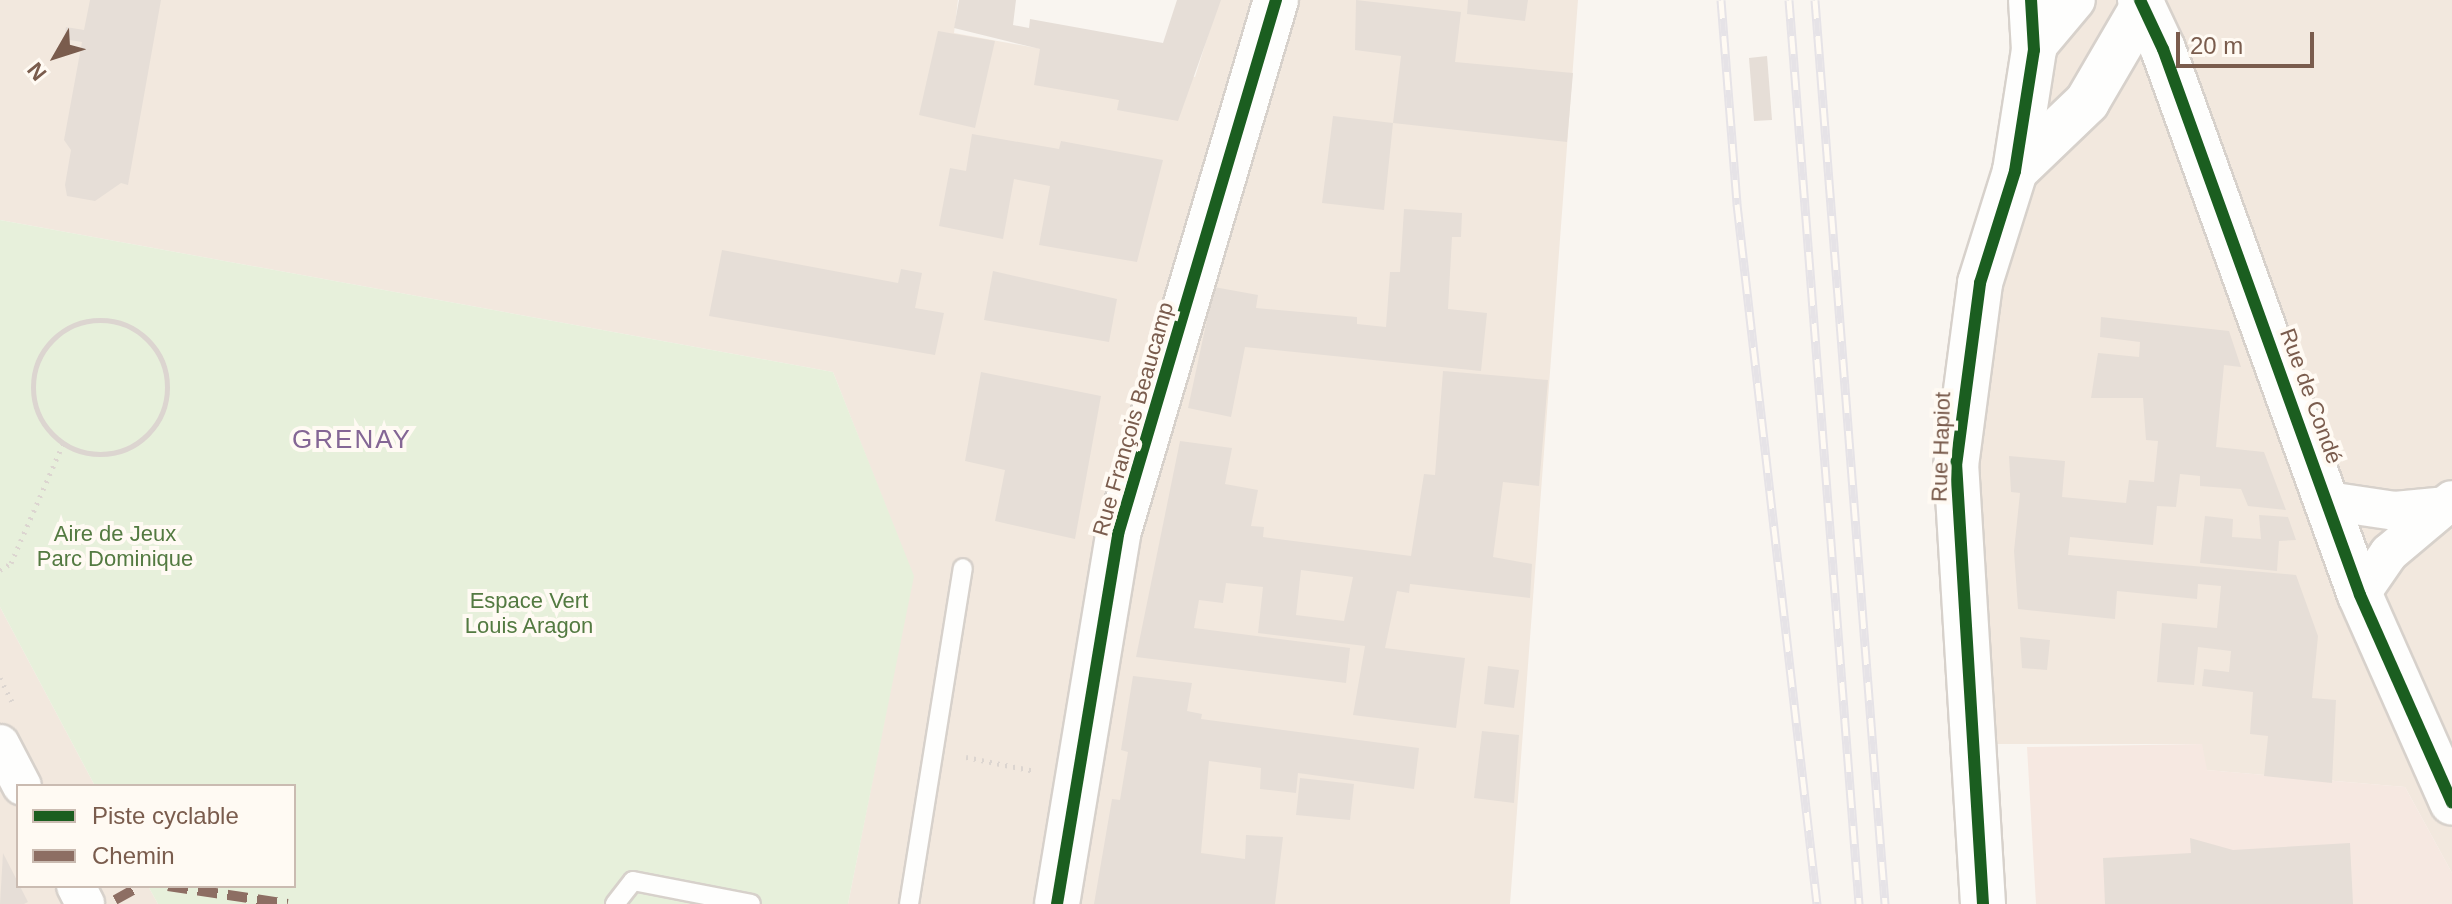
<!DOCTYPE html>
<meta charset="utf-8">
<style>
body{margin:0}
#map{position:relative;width:2452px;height:904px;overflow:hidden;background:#f9f5f0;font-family:Helvetica,sans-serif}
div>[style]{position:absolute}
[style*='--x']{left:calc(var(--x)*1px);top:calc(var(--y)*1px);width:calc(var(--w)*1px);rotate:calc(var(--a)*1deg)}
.residential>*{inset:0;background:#f2e8de}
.commercial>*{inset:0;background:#f6e8e1}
.green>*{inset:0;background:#e7f0db}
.building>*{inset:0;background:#e6ded7}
.path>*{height:5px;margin-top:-2.5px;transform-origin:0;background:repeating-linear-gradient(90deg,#dcd5d0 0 2px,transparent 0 8px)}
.path>.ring{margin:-2.5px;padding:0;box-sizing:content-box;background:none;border:5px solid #dcd5d0;border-radius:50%}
.roads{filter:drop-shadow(2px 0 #d7d1cb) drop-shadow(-2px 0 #d7d1cb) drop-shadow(0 2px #d7d1cb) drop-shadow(0 -2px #d7d1cb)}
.service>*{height:18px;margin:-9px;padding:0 9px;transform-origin:9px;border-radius:9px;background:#fefefd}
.minor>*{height:38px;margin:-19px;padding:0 19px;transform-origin:19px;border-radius:19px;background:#fefefd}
.tertiary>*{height:44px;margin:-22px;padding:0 22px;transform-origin:22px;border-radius:22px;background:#fefefd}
.rail>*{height:9px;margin-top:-4.5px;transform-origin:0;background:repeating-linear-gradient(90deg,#fffaf3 0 18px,#e6e3e7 0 36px);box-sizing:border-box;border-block:2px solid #e6e3e7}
.quiet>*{height:10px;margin-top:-5px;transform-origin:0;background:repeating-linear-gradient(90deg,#8d6e63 0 20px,transparent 0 30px)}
.cycleway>*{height:12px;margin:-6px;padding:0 6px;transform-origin:6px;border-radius:6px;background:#1b5e20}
span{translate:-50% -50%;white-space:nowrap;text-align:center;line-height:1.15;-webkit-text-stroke:8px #fffaf3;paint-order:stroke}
.street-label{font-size:22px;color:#7a5c4d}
.park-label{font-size:22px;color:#537a41}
.quarter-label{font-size:26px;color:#846695;letter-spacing:2px}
.legend{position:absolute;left:16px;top:784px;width:280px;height:104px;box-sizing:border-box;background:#fffaf3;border:2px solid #cabbb1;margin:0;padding:10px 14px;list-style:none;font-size:24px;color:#7a5c4d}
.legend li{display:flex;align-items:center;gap:16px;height:40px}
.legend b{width:40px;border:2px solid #cabbb1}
.north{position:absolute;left:16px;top:16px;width:80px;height:80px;-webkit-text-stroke:6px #fffaf3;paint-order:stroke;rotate:231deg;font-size:22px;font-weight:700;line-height:32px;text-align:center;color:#7a5c4d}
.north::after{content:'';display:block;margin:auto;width:28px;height:36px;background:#7a5c4d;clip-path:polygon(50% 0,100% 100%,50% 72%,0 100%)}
.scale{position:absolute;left:2176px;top:32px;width:138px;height:36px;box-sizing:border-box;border:4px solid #7a5c4d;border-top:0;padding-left:10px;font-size:24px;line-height:28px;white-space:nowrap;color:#7a5c4d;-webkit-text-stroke:6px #fffaf3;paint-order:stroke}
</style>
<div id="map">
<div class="residential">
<i style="clip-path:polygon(0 0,958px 0,954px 33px,1195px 77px,1219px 0,1578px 0,1510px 904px,848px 904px,913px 576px,833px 372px,0 220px)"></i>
<i style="clip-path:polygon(2031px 0,2452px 0,2452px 873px,2405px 787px,2206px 770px,2201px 744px,1970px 744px,1957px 509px)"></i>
<i style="clip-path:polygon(0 607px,95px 786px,18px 786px,18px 886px,148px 886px,158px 904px,0 904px)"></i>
</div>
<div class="commercial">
<i style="clip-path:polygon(2202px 744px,2207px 770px,2405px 787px,2452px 873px,2452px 904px,2036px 904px,2027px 747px)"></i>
</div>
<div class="green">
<i style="clip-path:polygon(0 220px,833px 372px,914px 576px,848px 904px,158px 904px,148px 886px,294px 886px,294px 786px,95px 786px,0 607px)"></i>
</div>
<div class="building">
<i style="clip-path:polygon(90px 0,161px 0,128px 185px,121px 183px,95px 201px,67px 196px,65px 185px,71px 150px,64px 140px,82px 42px,64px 39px,66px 27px,84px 30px)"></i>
<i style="clip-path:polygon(959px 0,1016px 0,1013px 25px,1029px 28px,1030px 19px,1163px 43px,1177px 0,1221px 0,1178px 121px,1117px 110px,1119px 100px,1034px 85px,1040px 49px,954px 28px)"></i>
<i style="clip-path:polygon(1356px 0,1461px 12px,1455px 62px,1573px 73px,1567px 142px,1393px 123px,1401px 56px,1355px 50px)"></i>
<i style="clip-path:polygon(1468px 0,1528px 0,1525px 21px,1467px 14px)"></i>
<i style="clip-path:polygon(938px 31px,995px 41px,975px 128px,919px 115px)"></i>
<i style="clip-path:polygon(1767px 56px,1772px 120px,1754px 121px,1749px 58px)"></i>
<i style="clip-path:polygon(1333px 116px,1393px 123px,1384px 210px,1322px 203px)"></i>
<i style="clip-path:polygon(972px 134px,1059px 149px,1061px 141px,1163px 160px,1137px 262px,1039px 245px,1050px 186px,1014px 179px,1003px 239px,939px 226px,950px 168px,966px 171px)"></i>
<i style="clip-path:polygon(1404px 209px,1462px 213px,1461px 237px,1452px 237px,1448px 309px,1487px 313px,1481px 371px,1245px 347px,1231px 417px,1188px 408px,1214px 287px,1258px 295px,1256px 308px,1357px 317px,1357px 324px,1386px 327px,1390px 272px,1400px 272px)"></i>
<i style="clip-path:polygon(722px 250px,898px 283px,901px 269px,922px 273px,915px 308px,944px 313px,935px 355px,709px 316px)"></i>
<i style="clip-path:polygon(993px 271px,1117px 299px,1109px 342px,984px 320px)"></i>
<i style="clip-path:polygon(2101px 317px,2229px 331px,2241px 367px,2224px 365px,2216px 447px,2264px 452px,2286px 510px,2248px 506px,2241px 489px,2200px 486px,2200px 476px,2180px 474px,2176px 507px,2157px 506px,2153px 545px,2070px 537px,2068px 555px,2296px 575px,2318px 636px,2312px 698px,2336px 700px,2332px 783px,2264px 776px,2268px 736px,2250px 734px,2253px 692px,2202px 686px,2204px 669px,2229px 672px,2231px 651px,2198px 647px,2194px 685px,2157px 682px,2162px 623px,2217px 628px,2221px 586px,2198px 584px,2197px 599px,2117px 591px,2115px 619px,2018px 609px,2014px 551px,2020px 493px,2011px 492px,2009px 456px,2065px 461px,2062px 497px,2126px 503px,2129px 480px,2154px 482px,2158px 441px,2146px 440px,2143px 398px,2091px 398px,2098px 353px,2139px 357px,2140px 342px,2100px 337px)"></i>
<i style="clip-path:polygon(evenodd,1443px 371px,1548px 380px,1539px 486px,1503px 482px,1493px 557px,1532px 564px,1530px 598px,1410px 584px,1409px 593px,1397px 591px,1385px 648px,1465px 658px,1456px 728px,1353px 715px,1365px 646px,1258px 633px,1263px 587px,1226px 583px,1223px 603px,1199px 600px,1194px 628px,1350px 648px,1346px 683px,1136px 657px,1180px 441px,1232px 448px,1225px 484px,1258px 490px,1251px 526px,1264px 527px,1263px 537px,1411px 556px,1424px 474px,1435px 475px,1443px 371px,1301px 570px,1353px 577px,1344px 621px,1296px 615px,1301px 570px)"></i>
<i style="clip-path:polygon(981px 372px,1101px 396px,1075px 539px,995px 521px,1005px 470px,965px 461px)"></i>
<i style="clip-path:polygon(2259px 515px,2288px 517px,2296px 540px,2279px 541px,2277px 571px,2200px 563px,2205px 516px,2233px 519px,2232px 537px,2261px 539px)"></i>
<i style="clip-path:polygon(2020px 637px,2050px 640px,2047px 670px,2022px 668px)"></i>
<i style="clip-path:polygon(1488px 666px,1519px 670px,1514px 708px,1484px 704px)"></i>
<i style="clip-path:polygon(1133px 676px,1192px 683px,1187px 711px,1202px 714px,1201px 719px,1419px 748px,1414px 789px,1298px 773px,1296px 793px,1260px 789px,1261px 768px,1209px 761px,1201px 853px,1245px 859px,1246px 835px,1283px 837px,1275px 904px,1094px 904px,1112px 799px,1120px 800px,1128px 752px,1121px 750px)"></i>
<i style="clip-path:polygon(1482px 731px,1519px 735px,1514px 803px,1474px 798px)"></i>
<i style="clip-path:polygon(1300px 778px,1354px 784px,1350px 820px,1296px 815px)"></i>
<i style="clip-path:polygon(2190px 838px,2233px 850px,2350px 843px,2353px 904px,2105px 904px,2103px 858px,2191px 853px)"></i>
<i style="clip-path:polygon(3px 853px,28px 902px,24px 904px,0 904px)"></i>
</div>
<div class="path">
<i class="ring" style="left:33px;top:320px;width:129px;height:129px"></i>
<i style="--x:0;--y:570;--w:13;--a:-32"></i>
<i style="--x:11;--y:563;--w:130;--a:-66.4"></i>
<i style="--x:0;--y:678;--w:28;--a:63"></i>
<i style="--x:966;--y:757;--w:70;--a:11.5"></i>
</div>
<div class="roads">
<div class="service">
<i style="--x:615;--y:904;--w:29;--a:-52"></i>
<i style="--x:633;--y:881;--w:120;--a:11"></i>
<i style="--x:909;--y:904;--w:340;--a:-80.9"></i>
</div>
<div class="minor">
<i style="--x:2034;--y:50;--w:65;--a:-50"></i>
<i style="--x:2328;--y:501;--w:68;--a:8.5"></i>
<i style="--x:2395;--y:511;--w:50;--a:-5.7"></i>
<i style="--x:2360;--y:595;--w:51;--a:-55.4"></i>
<i style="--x:2389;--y:553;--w:82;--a:-40.1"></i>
<i style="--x:0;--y:744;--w:47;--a:62.4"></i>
<i style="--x:76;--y:886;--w:20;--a:63"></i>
</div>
<div class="tertiary">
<i style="--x:2140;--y:0;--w:54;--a:64.9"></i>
<i style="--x:2163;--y:49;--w:580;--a:70.16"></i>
<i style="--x:2360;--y:595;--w:227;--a:66.1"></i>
<i style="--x:2015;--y:171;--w:100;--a:-43.8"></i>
<i style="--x:2087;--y:102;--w:111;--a:-59.7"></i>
<i style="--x:1057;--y:904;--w:375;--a:-80.6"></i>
<i style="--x:1118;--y:534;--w:557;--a:-73.52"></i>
<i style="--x:1983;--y:904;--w:439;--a:-93.5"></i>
<i style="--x:1956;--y:466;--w:185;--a:-82.5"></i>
<i style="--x:1980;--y:283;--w:117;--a:-72.6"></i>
<i style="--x:2015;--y:171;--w:122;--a:-81.1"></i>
<i style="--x:2034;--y:50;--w:50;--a:-93.4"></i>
</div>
</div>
<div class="rail">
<i style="--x:1721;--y:0;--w:205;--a:85.5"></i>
<i style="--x:1737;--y:204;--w:705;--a:83.48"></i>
<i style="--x:1789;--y:0;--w:907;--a:85.57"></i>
<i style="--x:1815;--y:0;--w:907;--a:85.57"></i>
</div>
<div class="quiet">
<i style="--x:168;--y:886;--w:121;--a:8.5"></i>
<i style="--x:115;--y:900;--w:29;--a:-29"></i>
</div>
<div class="cycleway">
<i style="--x:2140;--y:0;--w:54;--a:64.9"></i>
<i style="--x:2163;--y:49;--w:580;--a:70.16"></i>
<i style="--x:2360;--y:595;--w:227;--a:66.1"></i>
<i style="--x:1057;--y:904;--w:375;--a:-80.6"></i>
<i style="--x:1118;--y:534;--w:557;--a:-73.52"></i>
<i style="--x:1983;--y:904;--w:439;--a:-93.5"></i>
<i style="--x:1956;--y:466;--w:185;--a:-82.5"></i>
<i style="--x:1980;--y:283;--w:117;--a:-72.6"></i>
<i style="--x:2015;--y:171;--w:122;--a:-81.1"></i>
<i style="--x:2034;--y:50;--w:50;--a:-93.4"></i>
</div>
<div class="street-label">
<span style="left:2311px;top:396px;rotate:70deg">Rue de Condé</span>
<span style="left:1133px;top:419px;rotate:-74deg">Rue François Beaucamp</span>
<span style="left:1941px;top:447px;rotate:-88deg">Rue Hapiot</span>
</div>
<div class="park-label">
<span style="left:115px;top:546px">Aire de Jeux<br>Parc Dominique</span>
<span style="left:529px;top:613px">Espace Vert<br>Louis Aragon</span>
</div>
<div class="quarter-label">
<span style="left:352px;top:440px">GRENAY</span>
</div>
<ul class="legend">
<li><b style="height:10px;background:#1b5e20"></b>Piste cyclable</li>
<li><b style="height:10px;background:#8d6e63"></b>Chemin</li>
</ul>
<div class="north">N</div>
<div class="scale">20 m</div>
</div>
